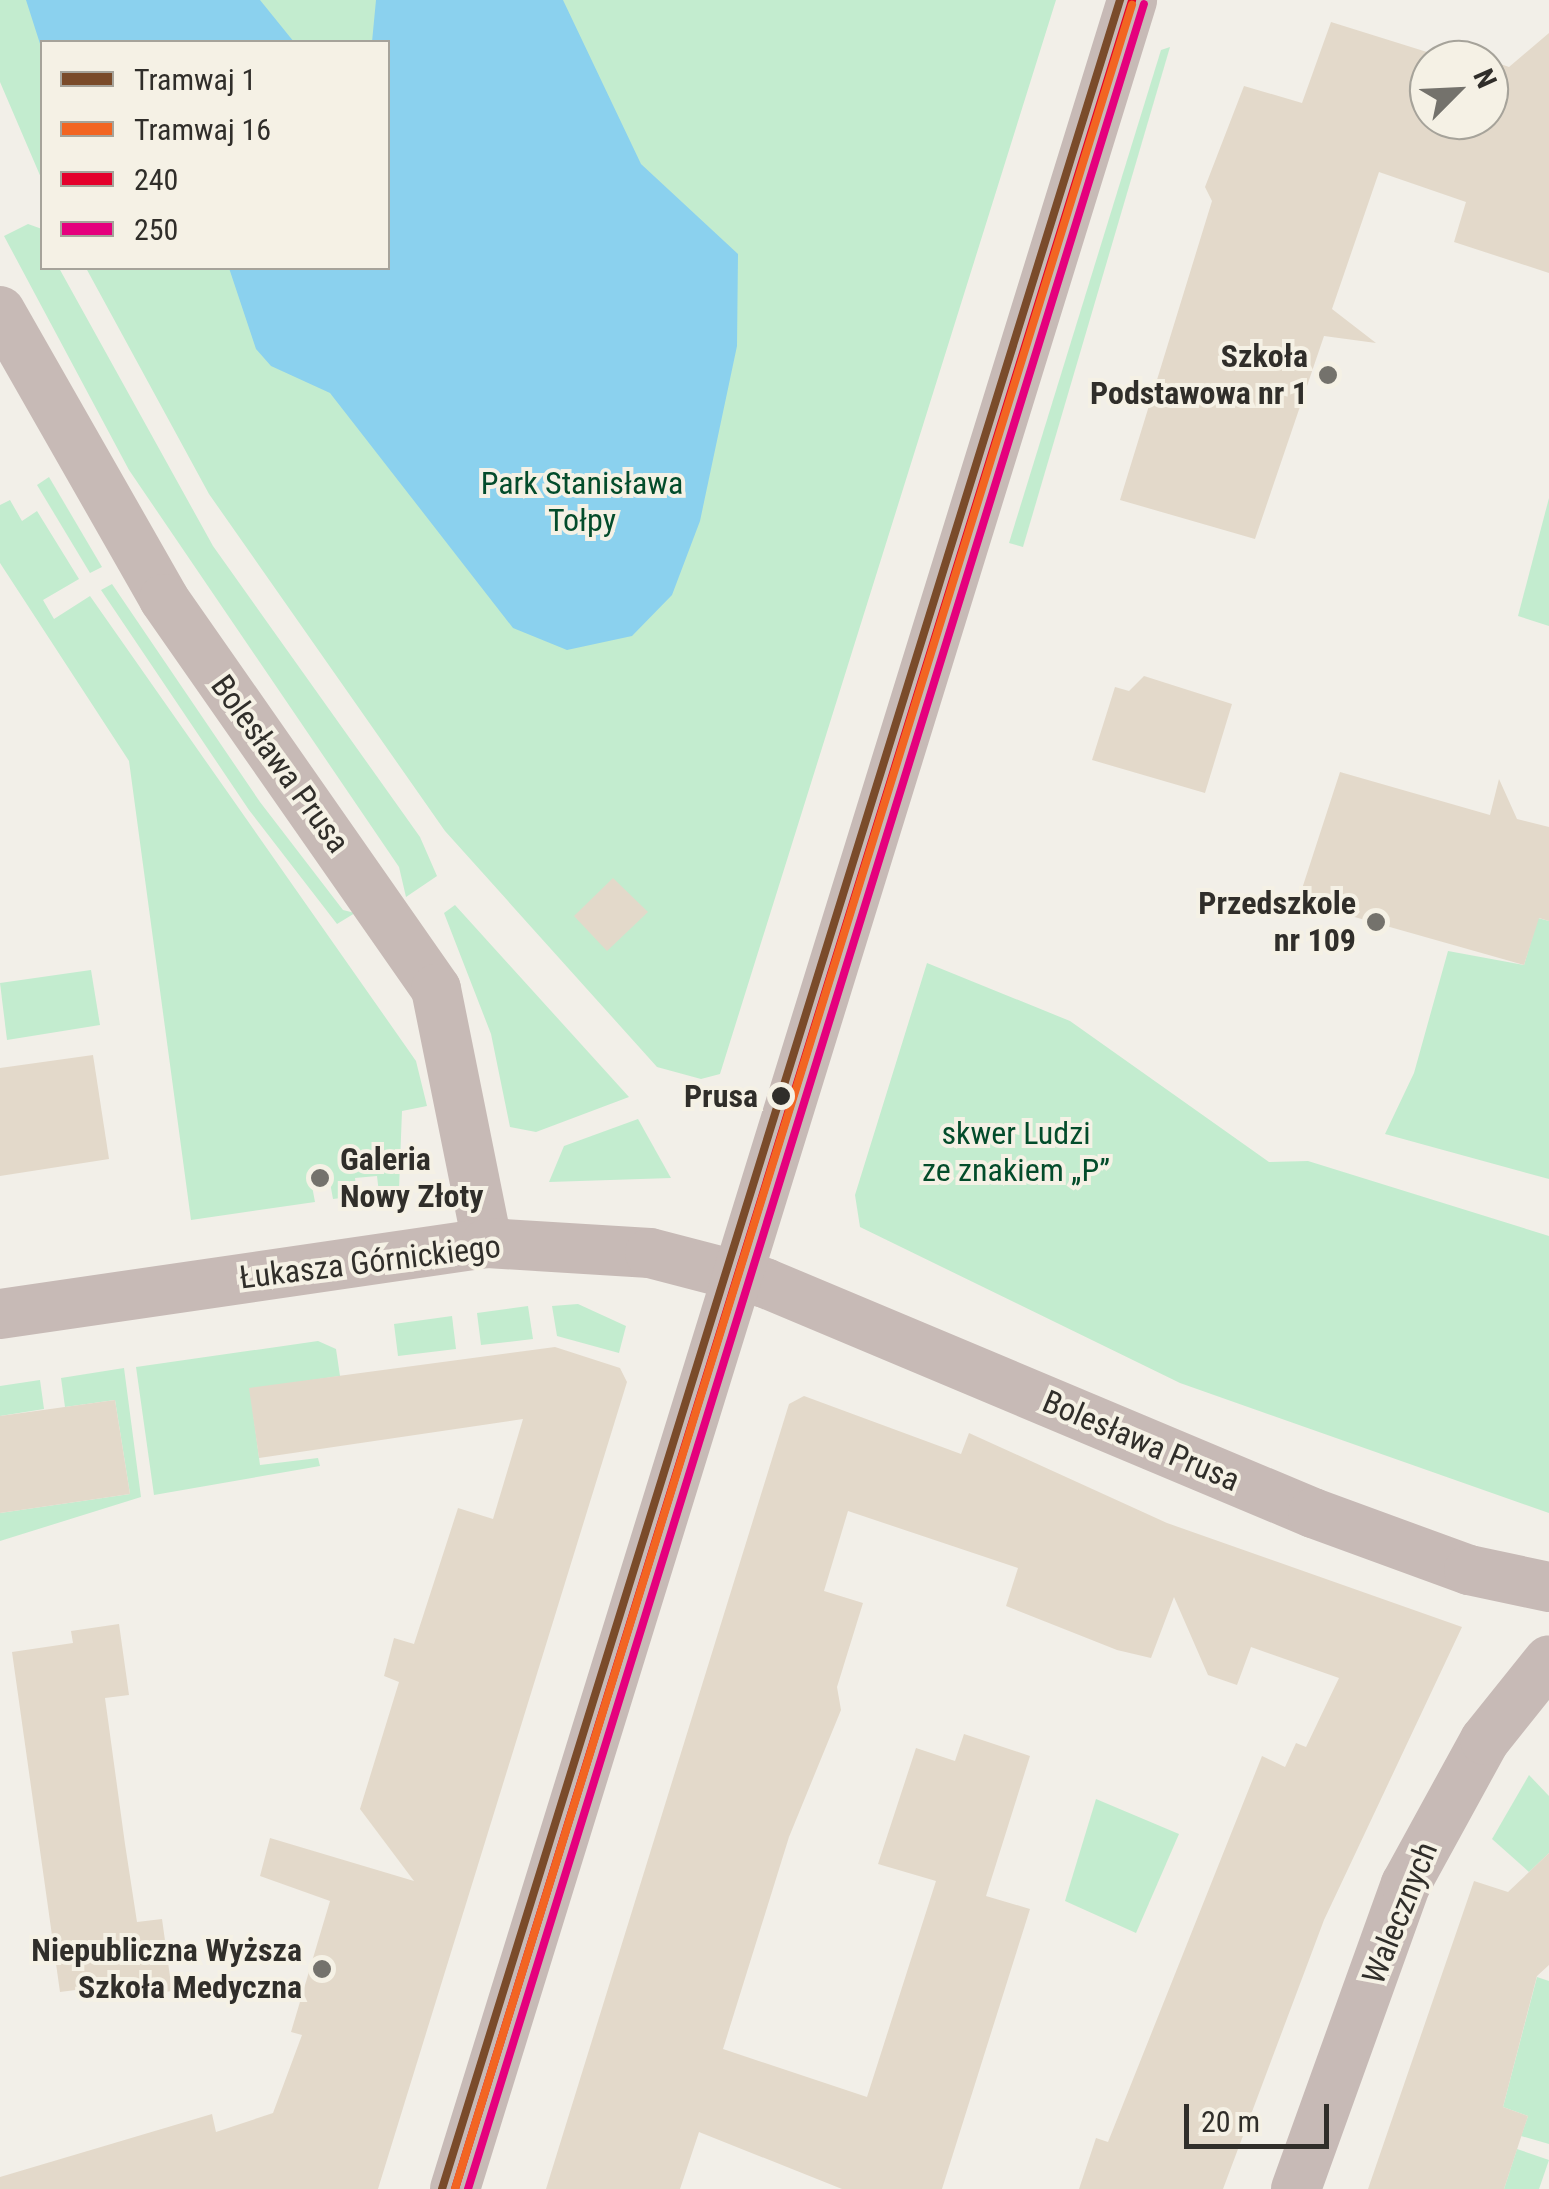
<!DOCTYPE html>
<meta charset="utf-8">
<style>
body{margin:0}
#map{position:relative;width:1549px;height:2189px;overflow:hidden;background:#f2efe8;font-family:"Roboto Condensed",sans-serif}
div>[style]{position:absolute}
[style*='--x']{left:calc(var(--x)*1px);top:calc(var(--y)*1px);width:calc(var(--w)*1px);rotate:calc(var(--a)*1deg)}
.green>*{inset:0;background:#c3eccf}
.water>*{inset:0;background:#8bd1ee}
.building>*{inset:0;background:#e3d9ca}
.minor>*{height:50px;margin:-25px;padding:0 25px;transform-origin:25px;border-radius:25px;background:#c7bab6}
.bus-1>*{height:8px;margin:-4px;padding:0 4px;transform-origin:4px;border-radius:4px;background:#e4002b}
.bus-2>*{height:8px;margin:-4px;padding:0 4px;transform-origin:4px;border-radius:4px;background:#e5007d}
.tram-1>*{height:8px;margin:-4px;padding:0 4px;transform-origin:4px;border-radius:4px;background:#7a4b2a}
.tram-2>*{height:8px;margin:-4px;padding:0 4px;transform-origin:4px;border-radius:4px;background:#f26522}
.dots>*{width:28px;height:28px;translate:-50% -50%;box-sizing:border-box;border:5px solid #f5f1e5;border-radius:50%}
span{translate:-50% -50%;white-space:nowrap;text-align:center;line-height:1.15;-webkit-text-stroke:8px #f5f1e5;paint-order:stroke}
.poi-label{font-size:32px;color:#302e2a;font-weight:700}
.right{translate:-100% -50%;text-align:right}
.left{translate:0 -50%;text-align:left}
.park-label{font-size:32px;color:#034c2b}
.street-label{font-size:32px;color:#302e2a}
.stop-label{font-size:32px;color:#302e2a;font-weight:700}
.legend{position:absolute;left:40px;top:40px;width:350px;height:230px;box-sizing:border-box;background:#f5f1e5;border:2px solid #a6a39a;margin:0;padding:12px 18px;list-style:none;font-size:30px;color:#302e2a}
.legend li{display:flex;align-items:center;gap:20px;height:50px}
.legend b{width:50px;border:2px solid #a6a39a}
.north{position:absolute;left:1409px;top:40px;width:100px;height:100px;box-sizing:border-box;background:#f5f1e5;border:2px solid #a6a39a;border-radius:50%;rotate:66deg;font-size:28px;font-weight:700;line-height:40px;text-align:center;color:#302e2a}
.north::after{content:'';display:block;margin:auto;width:35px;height:45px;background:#74726c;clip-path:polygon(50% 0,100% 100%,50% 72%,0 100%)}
.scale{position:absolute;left:1184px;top:2104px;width:145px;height:45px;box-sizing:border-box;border:5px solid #302e2a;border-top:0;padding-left:12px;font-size:30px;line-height:35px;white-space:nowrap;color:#302e2a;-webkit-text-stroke:8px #f5f1e5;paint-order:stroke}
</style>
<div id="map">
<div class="green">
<i style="clip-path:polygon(0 0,1056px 0,720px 1074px,701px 1079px,657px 1067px,445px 831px,209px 494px,86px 268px,388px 268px,388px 42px,42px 42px,42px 180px,0 82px)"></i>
<i style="clip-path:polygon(1170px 47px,1023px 547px,1009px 543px,1161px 50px)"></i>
<i style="clip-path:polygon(28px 224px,42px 229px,42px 268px,59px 268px,213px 546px,420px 837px,437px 876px,406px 897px,399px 867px,129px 470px,4px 236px)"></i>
<i style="clip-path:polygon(49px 477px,102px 567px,90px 573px,37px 485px)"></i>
<i style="clip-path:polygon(1549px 498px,1549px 626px,1518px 616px)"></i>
<i style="clip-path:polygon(10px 500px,22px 521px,37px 511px,79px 579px,43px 600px,54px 619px,90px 596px,416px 1061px,427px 1106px,402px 1111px,399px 1189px,379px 1193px,377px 1176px,355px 1178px,357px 1196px,333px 1199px,327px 1166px,309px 1170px,315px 1202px,191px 1220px,129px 761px,0 563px,0 505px)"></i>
<i style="clip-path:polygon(112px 584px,260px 802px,343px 910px,355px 913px,337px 924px,249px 810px,101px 590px)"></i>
<i style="clip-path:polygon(455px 905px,629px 1097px,536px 1132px,510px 1127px,491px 1034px,444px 913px)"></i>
<i style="clip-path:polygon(1538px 918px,1549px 921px,1549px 1179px,1385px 1134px,1414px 1073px,1448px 951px,1524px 965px)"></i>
<i style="clip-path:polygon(927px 963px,1070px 1021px,1269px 1162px,1308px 1161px,1549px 1236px,1549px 1513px,1180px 1383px,860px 1227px,855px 1195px)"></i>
<i style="clip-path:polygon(91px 970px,100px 1025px,7px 1040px,0 983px)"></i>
<i style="clip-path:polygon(638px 1119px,671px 1178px,549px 1182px,564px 1146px)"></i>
<i style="clip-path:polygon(578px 1304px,626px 1326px,619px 1353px,557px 1336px,552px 1306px)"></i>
<i style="clip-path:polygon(528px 1306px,533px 1339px,481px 1345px,477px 1313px)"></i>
<i style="clip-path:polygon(452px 1316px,456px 1349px,398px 1356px,394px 1324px)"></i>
<i style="clip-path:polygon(318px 1341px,336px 1349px,340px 1376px,250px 1389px,260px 1465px,318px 1458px,320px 1466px,154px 1495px,136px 1367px)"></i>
<i style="clip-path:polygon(124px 1368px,141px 1497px,0 1541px,0 1513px,130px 1494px,115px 1400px,65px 1407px,61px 1378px)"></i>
<i style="clip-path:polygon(40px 1380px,44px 1409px,0 1416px,0 1386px)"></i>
<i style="clip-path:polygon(1529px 1775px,1549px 1796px,1549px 1853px,1529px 1872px,1492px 1839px)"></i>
<i style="clip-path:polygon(1096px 1799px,1179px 1834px,1136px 1933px,1065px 1901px)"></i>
<i style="clip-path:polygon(1537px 1977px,1549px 1981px,1549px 2144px,1521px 2136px,1528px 2116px,1503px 2107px)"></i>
<i style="clip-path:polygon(1517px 2149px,1549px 2160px,1539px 2189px,1504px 2189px)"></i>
</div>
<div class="water">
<i style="clip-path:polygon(26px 0,260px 0,294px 42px,42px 42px,42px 50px)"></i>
<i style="clip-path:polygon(376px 0,563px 0,641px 164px,738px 254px,737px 346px,700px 521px,672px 595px,632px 636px,567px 650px,513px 628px,330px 393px,271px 366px,256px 349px,229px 268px,388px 268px,388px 42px,372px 42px)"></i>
</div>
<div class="building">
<i style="clip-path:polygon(1331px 22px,1443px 57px,1446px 47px,1488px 60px,1429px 60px,1429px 120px,1489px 120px,1489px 60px,1509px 67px,1549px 33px,1549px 273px,1454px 242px,1466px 202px,1379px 172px,1332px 309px,1376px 343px,1324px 336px,1255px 539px,1120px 500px,1212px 201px,1205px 187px,1244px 86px,1302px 103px)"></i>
<i style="clip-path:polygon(1144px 676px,1232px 704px,1205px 793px,1092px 760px,1115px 687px,1129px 691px)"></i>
<i style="clip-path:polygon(1340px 772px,1490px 815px,1499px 779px,1517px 819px,1549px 827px,1549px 921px,1539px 918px,1524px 965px,1298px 901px)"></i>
<i style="clip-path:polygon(613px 878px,648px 912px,607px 951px,574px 916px)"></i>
<i style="clip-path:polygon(93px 1055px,109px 1159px,0 1176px,0 1068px)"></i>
<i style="clip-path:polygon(555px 1347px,620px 1368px,627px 1382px,378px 2189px,0 2189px,0 2177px,212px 2114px,216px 2132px,273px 2113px,302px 2035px,291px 2032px,330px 1901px,260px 1876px,270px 1838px,414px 1881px,360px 1809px,399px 1682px,384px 1676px,394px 1638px,414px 1644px,458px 1508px,493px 1519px,523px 1419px,259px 1458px,249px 1388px)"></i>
<i style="clip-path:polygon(804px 1396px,961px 1454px,969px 1433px,1167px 1523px,1462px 1627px,1324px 1920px,1223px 2189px,1079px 2189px,1096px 2138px,1108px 2142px,1262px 1756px,1285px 1767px,1296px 1743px,1306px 1747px,1339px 1678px,1251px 1647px,1237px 1685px,1208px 1675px,1174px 1597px,1151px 1658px,1117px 1650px,1006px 1606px,1018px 1568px,848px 1511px,824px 1591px,863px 1603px,837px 1687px,841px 1710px,789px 1837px,723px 2049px,867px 2097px,936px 1881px,878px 1864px,916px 1748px,955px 1761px,964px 1734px,1030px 1756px,986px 1896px,1030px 1909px,942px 2189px,842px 2189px,699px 2132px,680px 2189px,546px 2189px,789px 1404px)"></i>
<i style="clip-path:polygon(115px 1400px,130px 1494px,0 1513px,0 1416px)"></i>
<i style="clip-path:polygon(119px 1624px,129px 1695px,105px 1698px,125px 1844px,137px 1922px,162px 1919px,172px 1991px,124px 1997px,122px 1984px,60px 1992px,12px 1652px,73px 1643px,71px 1631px)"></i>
<i style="clip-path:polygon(1549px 1853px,1549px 1965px,1537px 1976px,1503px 2107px,1528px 2116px,1504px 2189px,1368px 2189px,1474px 1881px,1508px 1892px)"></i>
</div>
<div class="minor">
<i style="--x:0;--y:311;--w:331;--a:60.3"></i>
<i style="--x:164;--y:599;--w:475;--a:55.1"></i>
<i style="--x:436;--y:989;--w:259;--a:78.6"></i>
<i style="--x:0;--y:1314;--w:492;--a:-8.3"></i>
<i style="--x:487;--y:1243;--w:163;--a:3.5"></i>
<i style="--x:650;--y:1253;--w:119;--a:14.6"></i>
<i style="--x:765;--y:1283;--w:594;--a:22.77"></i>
<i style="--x:1313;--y:1513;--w:166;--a:20.1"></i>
<i style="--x:1469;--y:1570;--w:82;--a:12"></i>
<i style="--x:455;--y:2189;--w:2291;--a:-72.81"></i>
<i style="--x:1296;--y:2189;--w:324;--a:-70.2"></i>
<i style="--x:1406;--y:1884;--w:164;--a:-61.3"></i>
<i style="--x:1485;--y:1740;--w:102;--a:-51.3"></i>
</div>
<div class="bus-1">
<i style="--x:455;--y:2189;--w:2291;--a:-72.81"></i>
</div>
<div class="bus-2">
<i style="--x:468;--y:2189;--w:2287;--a:-72.81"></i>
</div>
<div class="tram-1">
<i style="--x:442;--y:2189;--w:2292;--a:-72.79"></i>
</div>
<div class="tram-2">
<i style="--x:455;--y:2189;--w:2287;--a:-72.78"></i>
</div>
<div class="dots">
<i style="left:1328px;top:375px;background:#74726c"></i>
<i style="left:1376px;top:922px;background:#74726c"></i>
<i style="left:781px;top:1096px;background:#302e2a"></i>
<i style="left:320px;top:1178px;background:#74726c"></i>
<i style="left:322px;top:1969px;background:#74726c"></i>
</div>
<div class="poi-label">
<span class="right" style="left:1308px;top:375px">Szkoła<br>Podstawowa nr 1</span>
<span class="right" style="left:1356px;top:922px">Przedszkole<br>nr 109</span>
<span class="left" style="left:340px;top:1178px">Galeria<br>Nowy Złoty</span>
<span class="right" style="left:302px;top:1969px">Niepubliczna Wyższa<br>Szkoła Medyczna</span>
</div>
<div class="park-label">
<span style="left:582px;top:502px">Park Stanisława<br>Tołpy</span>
<span style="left:1016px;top:1152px">skwer Ludzi<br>ze znakiem „P”</span>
</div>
<div class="street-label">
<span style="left:280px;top:764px;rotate:54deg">Bolesława Prusa</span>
<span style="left:370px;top:1262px;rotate:-7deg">Łukasza Górnickiego</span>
<span style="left:1141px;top:1441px;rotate:23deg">Bolesława Prusa</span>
<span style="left:1400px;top:1913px;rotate:-68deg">Walecznych</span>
</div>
<div class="stop-label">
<span class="right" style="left:758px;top:1096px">Prusa</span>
</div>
<ul class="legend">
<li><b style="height:12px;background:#7a4b2a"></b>Tramwaj 1</li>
<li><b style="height:12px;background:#f26522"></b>Tramwaj 16</li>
<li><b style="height:12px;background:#e4002b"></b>240</li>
<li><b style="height:12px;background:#e5007d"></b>250</li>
</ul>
<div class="north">N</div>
<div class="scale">20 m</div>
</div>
